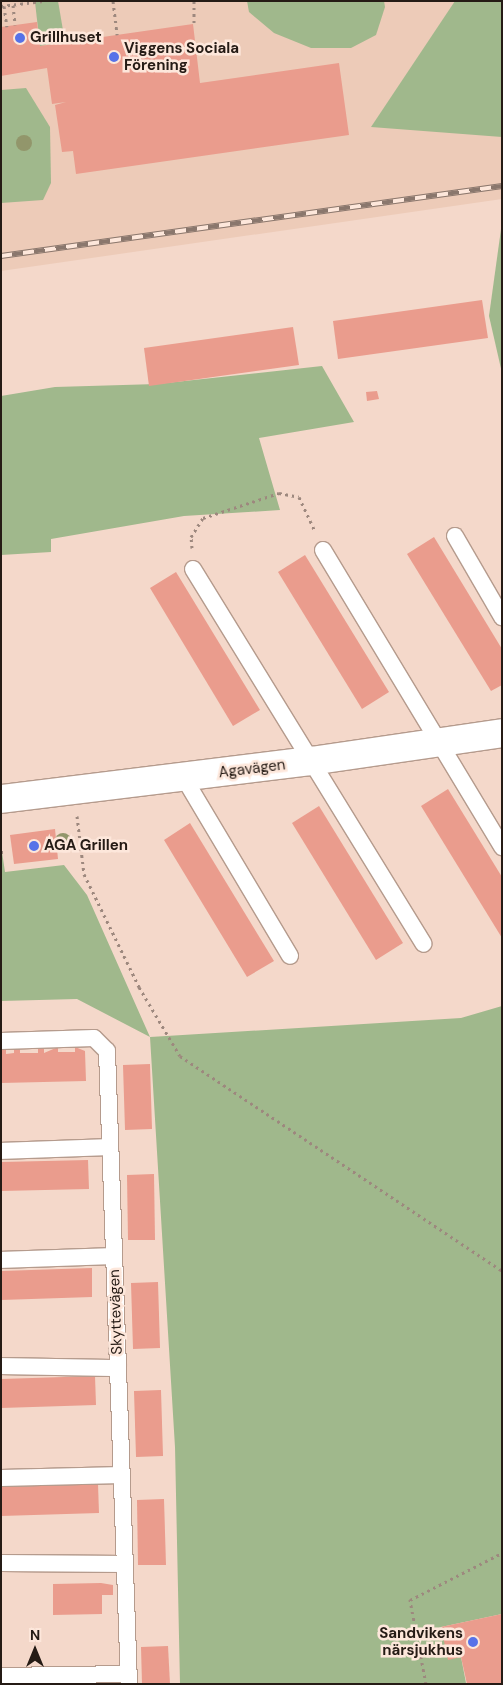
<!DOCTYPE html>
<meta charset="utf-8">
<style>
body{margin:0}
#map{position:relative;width:503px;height:1685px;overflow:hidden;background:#f4d8ca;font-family:"DM Sans",sans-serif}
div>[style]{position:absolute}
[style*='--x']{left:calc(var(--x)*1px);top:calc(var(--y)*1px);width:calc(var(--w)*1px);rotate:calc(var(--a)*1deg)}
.built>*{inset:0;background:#edcbb8}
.green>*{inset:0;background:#a0b88c}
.building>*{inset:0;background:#ea9c8d}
.path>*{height:3px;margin-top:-1.5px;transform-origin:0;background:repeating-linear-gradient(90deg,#9d887e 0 2.5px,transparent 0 6.5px)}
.roads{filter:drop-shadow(1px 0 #b59b8d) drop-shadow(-1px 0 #b59b8d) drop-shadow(0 1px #b59b8d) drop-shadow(0 -1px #b59b8d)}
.lane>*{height:16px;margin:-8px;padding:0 8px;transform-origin:8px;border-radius:8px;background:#fff}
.street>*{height:28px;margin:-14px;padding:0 14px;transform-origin:14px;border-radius:14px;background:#fff}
.rail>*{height:5.5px;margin-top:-2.75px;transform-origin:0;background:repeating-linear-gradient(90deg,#fde7db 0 11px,#8a776d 0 22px);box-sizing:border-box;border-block:1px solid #8a776d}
.trees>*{width:16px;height:16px;margin:-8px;border-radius:50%;background:#92966b}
.dots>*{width:14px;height:14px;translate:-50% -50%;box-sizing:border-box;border:2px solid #fde7db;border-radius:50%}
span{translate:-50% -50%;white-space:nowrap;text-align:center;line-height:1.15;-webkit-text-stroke:5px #fde7db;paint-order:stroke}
.poi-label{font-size:15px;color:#251b15;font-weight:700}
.left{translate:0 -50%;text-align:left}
.right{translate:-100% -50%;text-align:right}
.street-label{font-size:15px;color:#251b15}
.frame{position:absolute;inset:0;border:2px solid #251b15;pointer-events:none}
.north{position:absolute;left:10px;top:1625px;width:50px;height:50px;-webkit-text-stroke:4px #fde7db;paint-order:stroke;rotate:0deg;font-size:14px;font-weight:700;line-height:20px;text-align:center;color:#251b15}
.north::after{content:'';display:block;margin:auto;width:18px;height:22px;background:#251b15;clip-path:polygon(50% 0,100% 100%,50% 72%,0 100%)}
</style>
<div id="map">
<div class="built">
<i style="clip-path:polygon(1px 1px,502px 1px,502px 199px,1px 271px)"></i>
</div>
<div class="green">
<i style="clip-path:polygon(58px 1px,65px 42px,40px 46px,35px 2px)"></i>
<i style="clip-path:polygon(247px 1px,384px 1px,385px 7px,376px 35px,351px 48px,311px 48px,274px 33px,249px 12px)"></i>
<i style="clip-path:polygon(455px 1px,502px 1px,502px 137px,371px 127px)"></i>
<i style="clip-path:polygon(26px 88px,50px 127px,51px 183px,43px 200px,1px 203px,1px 90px)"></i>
<i style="clip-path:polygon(502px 222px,502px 373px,489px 316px)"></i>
<i style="clip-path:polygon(322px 366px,354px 422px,259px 438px,280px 510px,184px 516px,51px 539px,51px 552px,1px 555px,1px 396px,55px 387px,157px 384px)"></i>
<i style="clip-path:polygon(1px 845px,5px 872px,64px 865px,87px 895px,150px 1037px,461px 1018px,502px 1006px,502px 1614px,441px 1627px,461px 1657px,466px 1683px,180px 1684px,175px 1447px,150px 1037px,77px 999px,1px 1001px)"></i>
</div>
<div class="building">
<i style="clip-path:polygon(37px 22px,40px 46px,193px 24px,200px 83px,339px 63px,349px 135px,76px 174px,73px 151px,62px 152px,55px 105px,66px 102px,52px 104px,47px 68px,1px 76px,1px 27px)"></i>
<i style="clip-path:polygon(482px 300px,488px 338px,338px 359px,333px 321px)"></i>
<i style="clip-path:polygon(293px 327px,299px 365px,149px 386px,144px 348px)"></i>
<i style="clip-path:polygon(377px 391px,379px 399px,367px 401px,366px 392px)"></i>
<i style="clip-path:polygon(434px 537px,502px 649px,502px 685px,491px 691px,407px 554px)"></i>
<i style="clip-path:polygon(305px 555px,389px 692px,362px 709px,278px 572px)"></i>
<i style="clip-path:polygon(176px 572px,260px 710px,233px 726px,150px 588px)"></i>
<i style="clip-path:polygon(448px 789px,502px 877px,502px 938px,421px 806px)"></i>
<i style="clip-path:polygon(319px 806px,403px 943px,376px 960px,292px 823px)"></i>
<i style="clip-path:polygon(190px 823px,274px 961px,247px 977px,164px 840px)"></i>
<i style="clip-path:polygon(55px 829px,58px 859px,14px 864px,10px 835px)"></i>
<i style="clip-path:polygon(58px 1047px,58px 1052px,75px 1052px,75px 1047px,85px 1051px,86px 1081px,1px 1083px,1px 1049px,6px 1049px,6px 1054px,14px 1053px,14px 1049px,20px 1049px,20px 1053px,38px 1053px,38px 1048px,44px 1048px,44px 1053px)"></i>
<i style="clip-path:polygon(150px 1064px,152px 1129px,125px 1130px,123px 1065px)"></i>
<i style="clip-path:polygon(88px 1160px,89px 1189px,1px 1191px,1px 1162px)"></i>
<i style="clip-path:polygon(154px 1174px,155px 1240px,128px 1240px,127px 1175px)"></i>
<i style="clip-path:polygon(92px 1268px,92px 1297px,1px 1300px,1px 1271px)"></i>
<i style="clip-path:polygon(158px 1282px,160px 1348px,133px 1349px,131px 1283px)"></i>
<i style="clip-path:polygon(95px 1376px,96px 1405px,1px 1408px,1px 1379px)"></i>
<i style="clip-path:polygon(161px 1390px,163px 1456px,136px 1457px,134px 1391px)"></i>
<i style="clip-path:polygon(98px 1484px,99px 1513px,1px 1516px,1px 1487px)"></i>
<i style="clip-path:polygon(164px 1499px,166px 1565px,138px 1565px,137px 1500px)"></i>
<i style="clip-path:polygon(101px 1583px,113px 1585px,113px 1595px,102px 1595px,102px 1614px,53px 1615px,53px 1584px)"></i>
<i style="clip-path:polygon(502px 1614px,502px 1684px,467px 1684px,461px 1657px,448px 1660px,441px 1627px)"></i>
<i style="clip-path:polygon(168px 1646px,170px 1684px,142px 1684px,141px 1647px)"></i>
</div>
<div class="path">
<i style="--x:113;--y:1;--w:34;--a:83"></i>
<i style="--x:194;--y:1;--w:24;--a:90"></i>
<i style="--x:13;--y:5;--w:20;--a:84"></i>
<i style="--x:1;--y:6;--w:43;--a:-6.6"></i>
<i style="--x:4;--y:6;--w:21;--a:82"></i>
<i style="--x:192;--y:548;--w:11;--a:-95"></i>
<i style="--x:191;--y:537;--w:22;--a:-58"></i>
<i style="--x:203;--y:518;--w:80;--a:-18.2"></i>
<i style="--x:279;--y:493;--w:20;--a:11"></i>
<i style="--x:299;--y:497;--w:38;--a:65"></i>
<i style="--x:77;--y:816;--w:58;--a:83.1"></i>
<i style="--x:84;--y:874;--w:126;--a:64"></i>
<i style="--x:139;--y:987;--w:80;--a:59.3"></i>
<i style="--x:180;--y:1056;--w:387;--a:33.7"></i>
<i style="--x:1;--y:852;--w:2;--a:0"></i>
<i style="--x:426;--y:1684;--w:86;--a:-100.8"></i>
<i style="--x:410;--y:1600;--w:103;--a:-27.1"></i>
</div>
<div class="roads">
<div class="lane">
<i style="--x:455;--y:536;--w:94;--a:59.9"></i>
<i style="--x:323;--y:550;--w:347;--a:58.9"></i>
<i style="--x:193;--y:569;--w:440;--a:58.4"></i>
<i style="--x:184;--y:778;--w:207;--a:59.2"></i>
<i style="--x:1;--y:1041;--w:93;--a:-1.8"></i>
<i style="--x:94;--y:1038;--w:18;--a:45"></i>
<i style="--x:107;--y:1051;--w:633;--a:88.01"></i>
<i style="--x:1;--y:1151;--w:109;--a:-2.1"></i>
<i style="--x:1;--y:1260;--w:113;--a:-2"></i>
<i style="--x:1;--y:1366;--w:117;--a:1"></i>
<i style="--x:1;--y:1478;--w:121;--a:-1.4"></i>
<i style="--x:1;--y:1563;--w:124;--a:0.5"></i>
<i style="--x:1;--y:1676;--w:128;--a:-0.9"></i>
</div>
<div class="street">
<i style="--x:1;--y:799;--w:312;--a:-7"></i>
<i style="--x:311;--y:761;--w:193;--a:-8.3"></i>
</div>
</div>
<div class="rail">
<i style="--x:1;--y:256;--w:506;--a:-7.95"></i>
</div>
<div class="trees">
<i style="left:24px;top:143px"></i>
<i style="left:63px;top:841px"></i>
</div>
<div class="dots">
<i style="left:20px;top:38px;background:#5772e8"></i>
<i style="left:114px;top:57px;background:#5772e8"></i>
<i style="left:34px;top:846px;background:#5772e8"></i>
<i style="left:473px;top:1642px;background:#5772e8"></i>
</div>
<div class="poi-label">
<span class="left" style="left:30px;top:38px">Grillhuset</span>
<span class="left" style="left:124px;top:57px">Viggens Sociala<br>Förening</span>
<span class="left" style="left:44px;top:846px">AGA Grillen</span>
<span class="right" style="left:463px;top:1642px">Sandvikens<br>närsjukhus</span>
</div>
<div class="street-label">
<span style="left:252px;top:769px;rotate:-7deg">Agavägen</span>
<span style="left:116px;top:1312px;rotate:-92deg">Skyttevägen</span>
</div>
<div class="frame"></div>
<div class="north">N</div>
</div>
